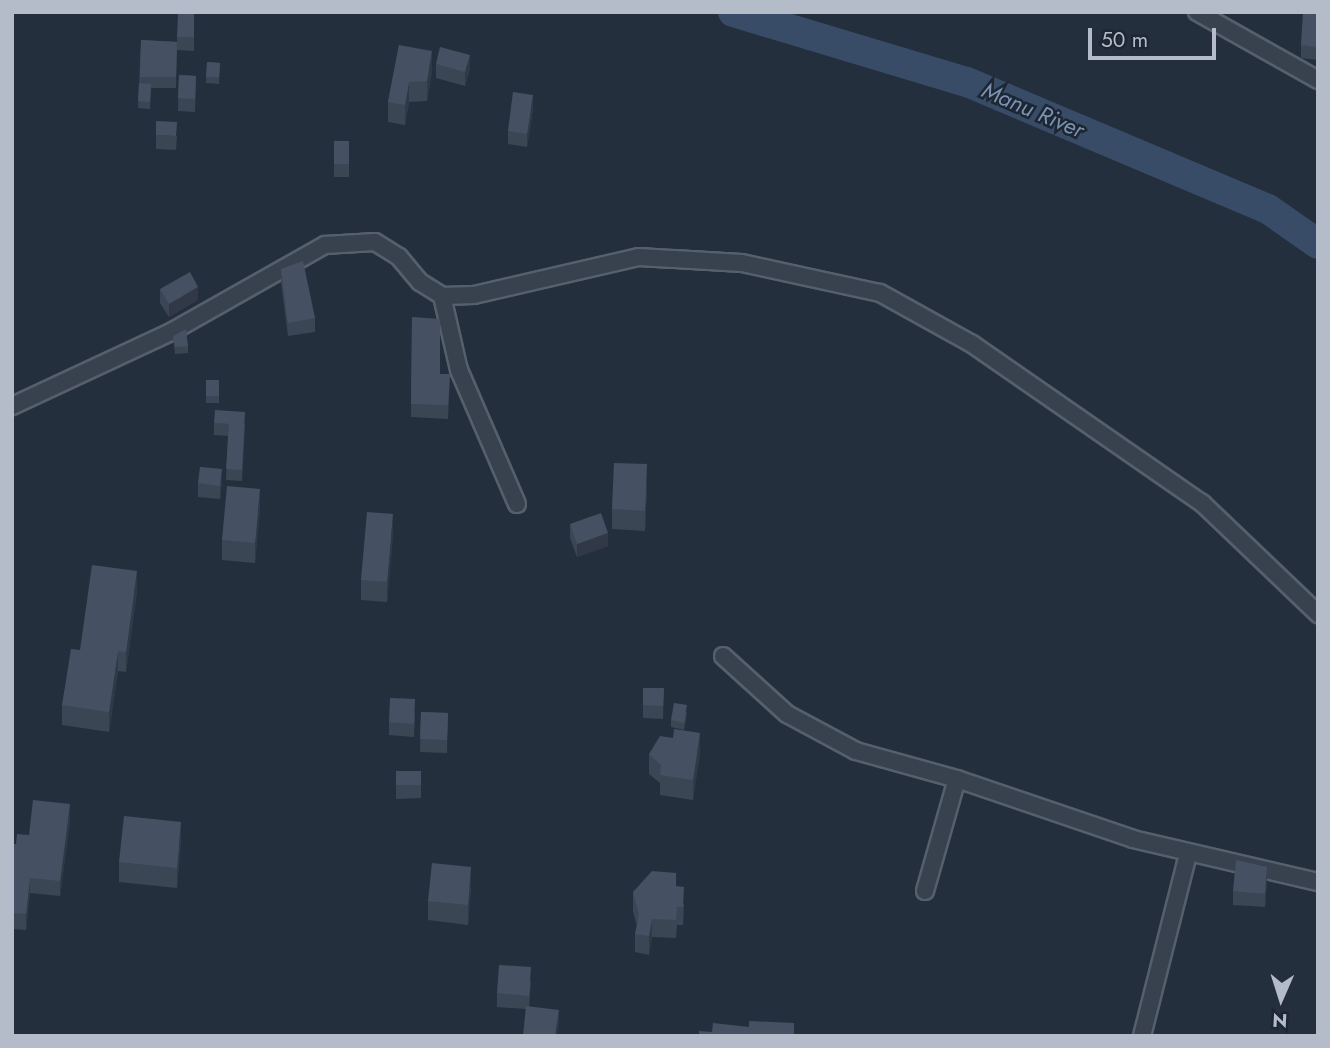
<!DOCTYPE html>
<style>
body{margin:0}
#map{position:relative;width:1330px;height:1048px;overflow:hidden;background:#242f3e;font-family:Jost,sans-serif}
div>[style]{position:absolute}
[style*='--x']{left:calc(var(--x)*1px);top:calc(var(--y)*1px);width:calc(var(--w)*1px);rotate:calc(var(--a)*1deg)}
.river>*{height:30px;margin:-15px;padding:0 15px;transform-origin:15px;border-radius:15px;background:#394c67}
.roads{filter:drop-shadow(2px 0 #565f6c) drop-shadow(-2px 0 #565f6c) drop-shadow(0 2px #565f6c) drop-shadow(0 -2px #565f6c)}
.street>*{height:16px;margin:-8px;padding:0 8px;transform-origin:8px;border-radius:8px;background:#38414e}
.wall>*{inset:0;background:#3b4654}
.shaded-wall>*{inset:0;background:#303945}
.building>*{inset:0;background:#455162}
span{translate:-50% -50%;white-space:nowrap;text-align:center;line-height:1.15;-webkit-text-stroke:5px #1d2633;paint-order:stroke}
.water-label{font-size:23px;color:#7c92b1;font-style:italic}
.frame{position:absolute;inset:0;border:14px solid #b4bcc9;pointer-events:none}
.north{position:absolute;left:1246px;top:964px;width:70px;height:70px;-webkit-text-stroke:5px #1d2633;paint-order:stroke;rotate:183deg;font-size:19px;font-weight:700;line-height:28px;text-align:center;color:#b4bcc9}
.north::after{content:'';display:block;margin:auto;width:24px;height:32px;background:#b4bcc9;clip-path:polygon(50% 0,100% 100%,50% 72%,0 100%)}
.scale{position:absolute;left:1088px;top:28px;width:128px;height:32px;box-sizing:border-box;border:4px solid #b4bcc9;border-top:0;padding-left:9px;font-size:21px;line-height:24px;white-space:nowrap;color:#b4bcc9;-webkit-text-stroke:5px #1d2633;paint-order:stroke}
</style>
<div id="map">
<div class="river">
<i style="--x:733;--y:12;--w:244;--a:16.7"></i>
<i style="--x:967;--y:82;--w:327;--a:22.9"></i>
<i style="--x:1268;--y:209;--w:61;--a:35"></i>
</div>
<div class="roads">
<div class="street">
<i style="--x:1197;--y:12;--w:139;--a:29.3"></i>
<i style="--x:442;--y:296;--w:76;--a:77.1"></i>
<i style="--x:459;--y:370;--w:146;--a:66.6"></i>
<i style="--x:12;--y:406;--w:175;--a:-25"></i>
<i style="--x:171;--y:332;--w:177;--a:-29.5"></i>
<i style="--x:325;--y:245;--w:50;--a:-3.4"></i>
<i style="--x:375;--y:242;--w:28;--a:32"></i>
<i style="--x:399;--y:257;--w:33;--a:50"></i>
<i style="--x:420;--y:282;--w:26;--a:32"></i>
<i style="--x:442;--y:296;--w:32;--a:-2"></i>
<i style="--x:474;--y:295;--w:169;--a:-13"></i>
<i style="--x:639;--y:257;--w:103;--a:3.3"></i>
<i style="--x:742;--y:263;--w:141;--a:12.3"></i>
<i style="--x:880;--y:293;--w:105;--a:29"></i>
<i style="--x:972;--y:344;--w:280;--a:34.7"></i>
<i style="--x:1202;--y:503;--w:161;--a:43.7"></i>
<i style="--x:723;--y:656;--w:86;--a:42.2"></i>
<i style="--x:787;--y:714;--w:78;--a:28.2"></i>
<i style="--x:856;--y:751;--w:105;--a:15.5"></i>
<i style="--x:957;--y:779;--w:186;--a:18.8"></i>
<i style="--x:1133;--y:839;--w:190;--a:13.1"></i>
<i style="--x:925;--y:891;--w:116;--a:-74.1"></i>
<i style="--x:1142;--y:1036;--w:188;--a:-75.8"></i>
</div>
</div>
<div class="wall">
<i style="clip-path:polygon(1318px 12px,1318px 60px,1301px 58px,1301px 45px)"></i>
<i style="clip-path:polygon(194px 14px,194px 51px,177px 50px,177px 37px)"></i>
<i style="clip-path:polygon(141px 40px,177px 42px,176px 88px,151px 88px,150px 109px,138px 108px)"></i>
<i style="clip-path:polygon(399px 45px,432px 71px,427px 101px,409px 102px,405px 125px,388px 122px,388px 102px)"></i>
<i style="clip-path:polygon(207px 62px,220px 63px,219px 84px,206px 83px)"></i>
<i style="clip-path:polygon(436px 64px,470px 69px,465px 86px,436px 78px)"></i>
<i style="clip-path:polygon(179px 75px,196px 76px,195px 112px,178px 111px)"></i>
<i style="clip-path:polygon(533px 109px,527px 147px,508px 144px,508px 131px)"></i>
<i style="clip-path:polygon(156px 135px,177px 136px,176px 150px,156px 149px)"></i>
<i style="clip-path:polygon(334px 141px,349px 141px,349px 177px,334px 177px)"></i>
<i style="clip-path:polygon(281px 269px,315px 318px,315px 332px,288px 336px,281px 282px)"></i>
<i style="clip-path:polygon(160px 289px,198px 300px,169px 317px,160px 303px)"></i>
<i style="clip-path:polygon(412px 317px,440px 374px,450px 374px,448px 419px,411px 417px)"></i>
<i style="clip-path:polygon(173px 336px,188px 346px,188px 353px,175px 354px)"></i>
<i style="clip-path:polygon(206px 380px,219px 380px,219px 403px,206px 403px)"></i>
<i style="clip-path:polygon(214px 423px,245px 424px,242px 481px,226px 480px,228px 436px,214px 435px)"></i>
<i style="clip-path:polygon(198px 483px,222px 483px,220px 499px,198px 497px)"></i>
<i style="clip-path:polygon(647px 484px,645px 531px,612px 529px,612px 509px)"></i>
<i style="clip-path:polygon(260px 509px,255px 563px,222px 560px,222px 540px)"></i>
<i style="clip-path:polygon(570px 524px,608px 546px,577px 557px,570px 538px)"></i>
<i style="clip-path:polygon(393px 534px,387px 602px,361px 600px,361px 580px)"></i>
<i style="clip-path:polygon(137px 591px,126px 672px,118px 671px,109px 732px,62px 725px,62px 705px,80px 650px)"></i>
<i style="clip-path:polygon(643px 688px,664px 688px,663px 719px,643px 718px)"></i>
<i style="clip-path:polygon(421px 712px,448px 713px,447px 753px,420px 752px)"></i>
<i style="clip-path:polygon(687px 712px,684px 730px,671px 727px,671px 720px)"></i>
<i style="clip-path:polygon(415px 713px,414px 737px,389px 735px,389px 722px)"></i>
<i style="clip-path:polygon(700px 752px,693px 800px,660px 795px,660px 783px,649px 774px,649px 754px)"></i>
<i style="clip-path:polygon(396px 771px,421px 771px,421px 798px,396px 799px)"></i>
<i style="clip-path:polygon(70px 820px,60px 896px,30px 893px,26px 930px,12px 929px,12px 844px,16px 844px,29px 835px)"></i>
<i style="clip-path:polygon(181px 842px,177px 888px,119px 882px,119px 862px)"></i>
<i style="clip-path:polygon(1267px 881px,1265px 907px,1233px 905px,1233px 891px)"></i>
<i style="clip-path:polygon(676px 886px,684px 905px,683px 925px,677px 925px,676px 938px,652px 937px,649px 955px,635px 952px,635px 934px,637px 926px,633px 911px,633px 892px)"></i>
<i style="clip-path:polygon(471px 887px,468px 925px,428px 920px,428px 901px)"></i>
<i style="clip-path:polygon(531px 981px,529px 1007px,559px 1024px,526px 1009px,497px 1007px,497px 993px)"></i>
</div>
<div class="shaded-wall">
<i style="clip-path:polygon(432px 51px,432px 71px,427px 101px,427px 81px)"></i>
<i style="clip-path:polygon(470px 55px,470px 69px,465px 86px,465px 72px)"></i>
<i style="clip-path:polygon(409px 82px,409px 102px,405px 125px,405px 105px)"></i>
<i style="clip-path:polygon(533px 95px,533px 109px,527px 147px,527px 134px)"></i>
<i style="clip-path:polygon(198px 287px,198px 300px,169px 317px,169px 304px)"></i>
<i style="clip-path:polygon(647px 464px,647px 484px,645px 531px,645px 511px)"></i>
<i style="clip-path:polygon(222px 469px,222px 483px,220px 499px,220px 486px)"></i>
<i style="clip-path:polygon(260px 489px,260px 509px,255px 563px,255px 543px)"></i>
<i style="clip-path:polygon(393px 514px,393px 534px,387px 602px,387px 582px)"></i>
<i style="clip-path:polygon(608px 533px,608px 546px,577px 557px,577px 544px)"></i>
<i style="clip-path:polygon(137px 571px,137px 591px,126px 672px,126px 652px)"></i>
<i style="clip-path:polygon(118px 651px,118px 671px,109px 732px,109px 712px)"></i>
<i style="clip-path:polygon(700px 733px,700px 752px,693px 800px,693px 780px)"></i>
<i style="clip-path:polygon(70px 804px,70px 820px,60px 896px,60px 881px)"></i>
<i style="clip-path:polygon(181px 822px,181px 842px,177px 888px,177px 868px)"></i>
<i style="clip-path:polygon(471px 867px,471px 887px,468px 925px,468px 905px)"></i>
<i style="clip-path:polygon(1267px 867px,1267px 881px,1265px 907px,1265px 894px)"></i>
<i style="clip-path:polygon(30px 878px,30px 893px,26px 930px,26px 914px)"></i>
<i style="clip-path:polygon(652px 919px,652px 937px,649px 955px,649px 936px)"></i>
<i style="clip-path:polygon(559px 1010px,559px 1024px,557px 1036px,555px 1036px)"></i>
</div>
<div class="building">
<i style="clip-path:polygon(1303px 12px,1318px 12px,1318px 47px,1301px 45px)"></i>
<i style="clip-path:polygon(178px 14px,194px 14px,194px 37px,177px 37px)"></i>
<i style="clip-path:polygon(141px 40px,177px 42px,176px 77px,140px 77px)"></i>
<i style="clip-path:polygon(399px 45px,432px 51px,427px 81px,409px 82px,405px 105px,388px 102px)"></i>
<i style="clip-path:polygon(440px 47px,470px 55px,465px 72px,436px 64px)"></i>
<i style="clip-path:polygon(207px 62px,220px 63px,219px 77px,206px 77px)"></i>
<i style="clip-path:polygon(179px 75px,196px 76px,195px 99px,178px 98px)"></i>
<i style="clip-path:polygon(139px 83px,151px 84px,150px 102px,138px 101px)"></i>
<i style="clip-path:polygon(513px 92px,533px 95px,527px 134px,508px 131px)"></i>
<i style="clip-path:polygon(156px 121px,177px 122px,176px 136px,156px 135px)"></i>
<i style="clip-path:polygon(334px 141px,349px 141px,349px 164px,334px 164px)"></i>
<i style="clip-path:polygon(303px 261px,315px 318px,288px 323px,281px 269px)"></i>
<i style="clip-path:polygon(190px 272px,198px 287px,169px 304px,160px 289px)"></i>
<i style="clip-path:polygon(412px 317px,440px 319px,440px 374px,450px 374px,448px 405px,411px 404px)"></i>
<i style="clip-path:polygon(186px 329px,188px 346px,175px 347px,173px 336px)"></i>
<i style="clip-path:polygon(206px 380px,219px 380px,219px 396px,206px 396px)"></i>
<i style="clip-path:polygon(215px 410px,245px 412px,242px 470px,226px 469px,229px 424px,214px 423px)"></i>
<i style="clip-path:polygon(614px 463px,647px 464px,645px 511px,612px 509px)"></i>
<i style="clip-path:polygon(200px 467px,222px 469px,220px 486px,198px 483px)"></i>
<i style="clip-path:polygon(227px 486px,260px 489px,255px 543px,222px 540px)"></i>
<i style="clip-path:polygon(367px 512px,393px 514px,387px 582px,361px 580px)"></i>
<i style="clip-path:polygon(601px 513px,608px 533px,577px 544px,570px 524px)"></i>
<i style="clip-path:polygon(92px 565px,137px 571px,126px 652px,118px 651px,109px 712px,62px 705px,71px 649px,80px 650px)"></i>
<i style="clip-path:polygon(643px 688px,664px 688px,663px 706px,643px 705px)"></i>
<i style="clip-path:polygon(390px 698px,415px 699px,414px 724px,389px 722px)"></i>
<i style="clip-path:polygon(674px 703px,687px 705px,684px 723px,671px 720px)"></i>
<i style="clip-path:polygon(421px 712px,448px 713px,447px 740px,420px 739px)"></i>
<i style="clip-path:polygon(674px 729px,700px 733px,693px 780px,660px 775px,661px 765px,649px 754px,660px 736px,673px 738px)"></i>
<i style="clip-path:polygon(396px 771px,421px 771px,421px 785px,396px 785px)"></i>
<i style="clip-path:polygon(33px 800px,70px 804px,60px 881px,30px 878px,26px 914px,12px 913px,12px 844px,16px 844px,17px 834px,29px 835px)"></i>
<i style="clip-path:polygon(124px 816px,181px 822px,177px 868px,119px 862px)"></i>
<i style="clip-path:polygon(1236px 860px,1267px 867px,1265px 894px,1233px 891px)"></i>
<i style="clip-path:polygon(432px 863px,471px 867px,468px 905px,428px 901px)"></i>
<i style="clip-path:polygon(652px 871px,676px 873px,676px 886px,684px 887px,683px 907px,677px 907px,676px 920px,652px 919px,649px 936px,635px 934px,639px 915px,633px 892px)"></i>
<i style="clip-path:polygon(499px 965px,531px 967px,529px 996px,497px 993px)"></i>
<i style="clip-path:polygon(526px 1006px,559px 1010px,555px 1036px,523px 1036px)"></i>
<i style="clip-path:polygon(749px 1021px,794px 1023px,794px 1036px,699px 1036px,699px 1031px,712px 1032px,713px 1023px,749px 1027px)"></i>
</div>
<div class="water-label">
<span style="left:1033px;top:110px;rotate:23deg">Manu River</span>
</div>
<div class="frame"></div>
<div class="north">N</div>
<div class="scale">50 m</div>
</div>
